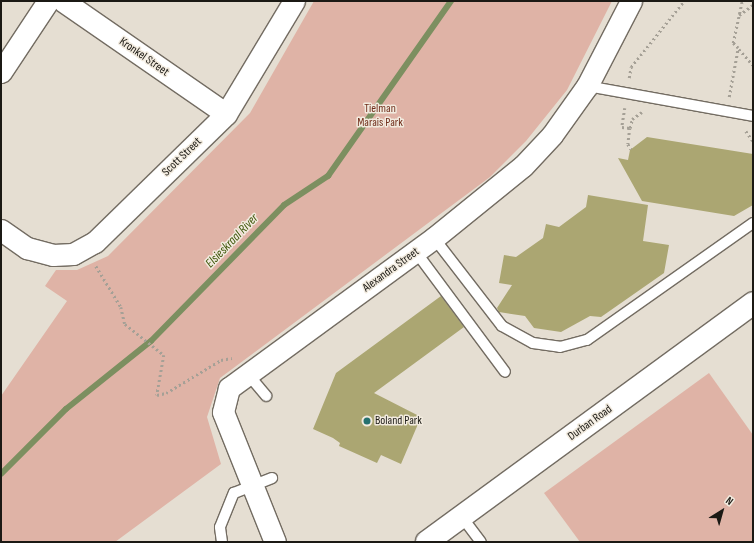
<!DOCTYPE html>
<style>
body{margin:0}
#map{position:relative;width:754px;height:543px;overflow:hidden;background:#e5ded2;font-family:"Sofia Sans Condensed",sans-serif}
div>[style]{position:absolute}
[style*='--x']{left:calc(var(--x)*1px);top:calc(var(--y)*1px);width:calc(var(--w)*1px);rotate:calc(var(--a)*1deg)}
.green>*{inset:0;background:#dfb3a6}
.stream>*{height:6px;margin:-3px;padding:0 3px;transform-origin:3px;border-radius:3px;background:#7c8f60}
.building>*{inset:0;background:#aba672}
.path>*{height:2.5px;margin-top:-1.25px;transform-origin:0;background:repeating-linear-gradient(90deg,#a5a096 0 2px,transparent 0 5px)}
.roads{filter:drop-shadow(1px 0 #736c62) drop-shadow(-1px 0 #736c62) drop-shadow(0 1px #736c62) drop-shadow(0 -1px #736c62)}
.lane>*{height:10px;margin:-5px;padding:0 5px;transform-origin:5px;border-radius:5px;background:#fff}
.street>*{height:21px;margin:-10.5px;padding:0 10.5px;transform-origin:10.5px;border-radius:10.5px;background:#fff}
.primary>*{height:22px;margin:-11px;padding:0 11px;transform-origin:11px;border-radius:11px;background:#fff}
.dots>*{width:11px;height:11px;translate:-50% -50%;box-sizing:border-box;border:2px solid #f2ebdf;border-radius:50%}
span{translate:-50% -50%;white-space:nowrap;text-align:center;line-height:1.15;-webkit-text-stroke:3px #f2ebdf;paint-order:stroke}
.street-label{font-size:12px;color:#1b1914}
.park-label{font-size:12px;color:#702d1a}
.poi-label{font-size:12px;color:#1b1914}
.left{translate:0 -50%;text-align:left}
.water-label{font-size:13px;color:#3f560b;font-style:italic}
.frame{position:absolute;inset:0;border:2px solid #1b1914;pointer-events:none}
.north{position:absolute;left:702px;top:491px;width:40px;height:40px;-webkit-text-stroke:3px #f2ebdf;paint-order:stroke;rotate:37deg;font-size:11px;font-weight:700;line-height:16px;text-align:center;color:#1b1914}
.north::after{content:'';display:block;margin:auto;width:14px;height:18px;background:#1b1914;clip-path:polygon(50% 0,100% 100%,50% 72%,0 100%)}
</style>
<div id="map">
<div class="green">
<i style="clip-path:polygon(314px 1px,612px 1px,567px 90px,526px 141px,490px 177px,220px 378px,207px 417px,221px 464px,115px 542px,1px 542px,1px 396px,67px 301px,45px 286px,56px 270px,77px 270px,108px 256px,250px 113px)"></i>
<i style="clip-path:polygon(709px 373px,753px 435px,753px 542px,580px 542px,544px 493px)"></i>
</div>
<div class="stream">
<i style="--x:1;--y:474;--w:92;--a:-45"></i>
<i style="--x:66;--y:409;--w:109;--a:-38.7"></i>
<i style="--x:151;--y:341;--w:190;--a:-45.6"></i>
<i style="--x:284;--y:205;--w:53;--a:-33.4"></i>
<i style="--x:328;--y:176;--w:214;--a:-54.9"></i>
</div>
<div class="building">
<i style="clip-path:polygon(647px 137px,753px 154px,753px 205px,734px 216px,642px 201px,618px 158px,628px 160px,630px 150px)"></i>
<i style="clip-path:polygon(588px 195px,648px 205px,643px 241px,669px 245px,664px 273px,601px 317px,590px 316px,561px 332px,534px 328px,525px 316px,499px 312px,497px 308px,512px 285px,499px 283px,504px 255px,516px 257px,543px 238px,546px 224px,559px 227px,586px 207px)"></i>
<i style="clip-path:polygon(441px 296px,464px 327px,374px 393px,421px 417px,401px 464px,381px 455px,377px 463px,339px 446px,340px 443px,333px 438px,313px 429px,336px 373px)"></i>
</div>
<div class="path">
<i style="--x:739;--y:15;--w:17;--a:-36"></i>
<i style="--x:739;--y:49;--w:21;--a:49"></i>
<i style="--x:629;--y:78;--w:11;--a:-80"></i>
<i style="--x:631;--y:67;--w:85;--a:-51.2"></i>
<i style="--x:729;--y:97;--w:50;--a:-79.6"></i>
<i style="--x:738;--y:48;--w:7;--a:-135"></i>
<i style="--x:733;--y:43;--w:43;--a:-77.9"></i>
<i style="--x:625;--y:108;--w:19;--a:99"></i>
<i style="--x:622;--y:127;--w:8;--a:7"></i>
<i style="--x:630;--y:128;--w:16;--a:97"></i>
<i style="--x:628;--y:144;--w:6;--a:59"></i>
<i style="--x:630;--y:128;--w:9;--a:-77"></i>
<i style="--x:632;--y:119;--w:12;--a:-35"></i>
<i style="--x:746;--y:131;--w:12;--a:55"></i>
<i style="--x:96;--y:266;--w:48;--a:58.6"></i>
<i style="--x:121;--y:307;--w:17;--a:77"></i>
<i style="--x:125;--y:324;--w:50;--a:38.5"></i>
<i style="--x:164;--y:355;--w:41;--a:99.9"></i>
<i style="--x:157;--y:395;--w:9;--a:-13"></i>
<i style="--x:166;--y:393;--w:64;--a:-31"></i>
<i style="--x:221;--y:360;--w:11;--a:-10"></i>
</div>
<div class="roads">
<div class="lane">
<i style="--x:587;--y:86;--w:169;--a:10.2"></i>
<i style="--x:434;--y:238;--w:111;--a:52.3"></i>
<i style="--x:502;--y:326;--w:35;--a:29"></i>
<i style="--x:533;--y:343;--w:27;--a:8"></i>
<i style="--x:560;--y:347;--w:28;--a:-15"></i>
<i style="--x:587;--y:340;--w:203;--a:-35.2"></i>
<i style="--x:416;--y:252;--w:149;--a:53.4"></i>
<i style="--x:247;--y:373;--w:30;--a:50"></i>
<i style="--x:462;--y:517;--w:31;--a:53"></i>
<i style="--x:222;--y:542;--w:15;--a:-98"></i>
<i style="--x:220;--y:527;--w:37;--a:-68"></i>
<i style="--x:234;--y:493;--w:41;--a:-21.5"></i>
</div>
<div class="street">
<i style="--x:63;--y:1;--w:198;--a:34.7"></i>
<i style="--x:1;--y:72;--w:85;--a:-56.5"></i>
<i style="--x:1;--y:230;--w:32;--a:35"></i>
<i style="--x:27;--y:248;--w:27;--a:15"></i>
<i style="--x:53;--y:255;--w:20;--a:-3"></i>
<i style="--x:73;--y:254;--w:25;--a:-29"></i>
<i style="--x:95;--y:242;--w:183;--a:-44.3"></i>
<i style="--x:226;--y:114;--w:132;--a:-59"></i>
<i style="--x:275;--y:542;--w:140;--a:-111.8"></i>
<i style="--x:223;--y:412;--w:25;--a:-76"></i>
<i style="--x:229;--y:388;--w:254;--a:-36.2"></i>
<i style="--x:434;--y:238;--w:114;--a:-39"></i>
<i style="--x:523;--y:166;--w:42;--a:-46.9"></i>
<i style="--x:552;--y:135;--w:60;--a:-54.5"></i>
<i style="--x:587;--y:86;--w:96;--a:-62.6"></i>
</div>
<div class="primary">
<i style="--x:427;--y:542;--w:404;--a:-36.2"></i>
</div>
</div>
<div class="dots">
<i style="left:367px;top:421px;background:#26716f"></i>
</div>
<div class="street-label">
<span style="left:144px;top:57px;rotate:35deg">Kronkel Street</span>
<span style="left:182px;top:157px;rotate:-44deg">Scott Street</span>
<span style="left:391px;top:270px;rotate:-36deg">Alexandra Street</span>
<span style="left:590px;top:423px;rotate:-36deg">Durban Road</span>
</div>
<div class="park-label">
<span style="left:380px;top:116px">Tielman<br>Marais Park</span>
</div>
<div class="poi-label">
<span class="left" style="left:375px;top:421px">Boland Park</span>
</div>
<div class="water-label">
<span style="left:232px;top:241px;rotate:-46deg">Elsieskraal River</span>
</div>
<div class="frame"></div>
<div class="north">N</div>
</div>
